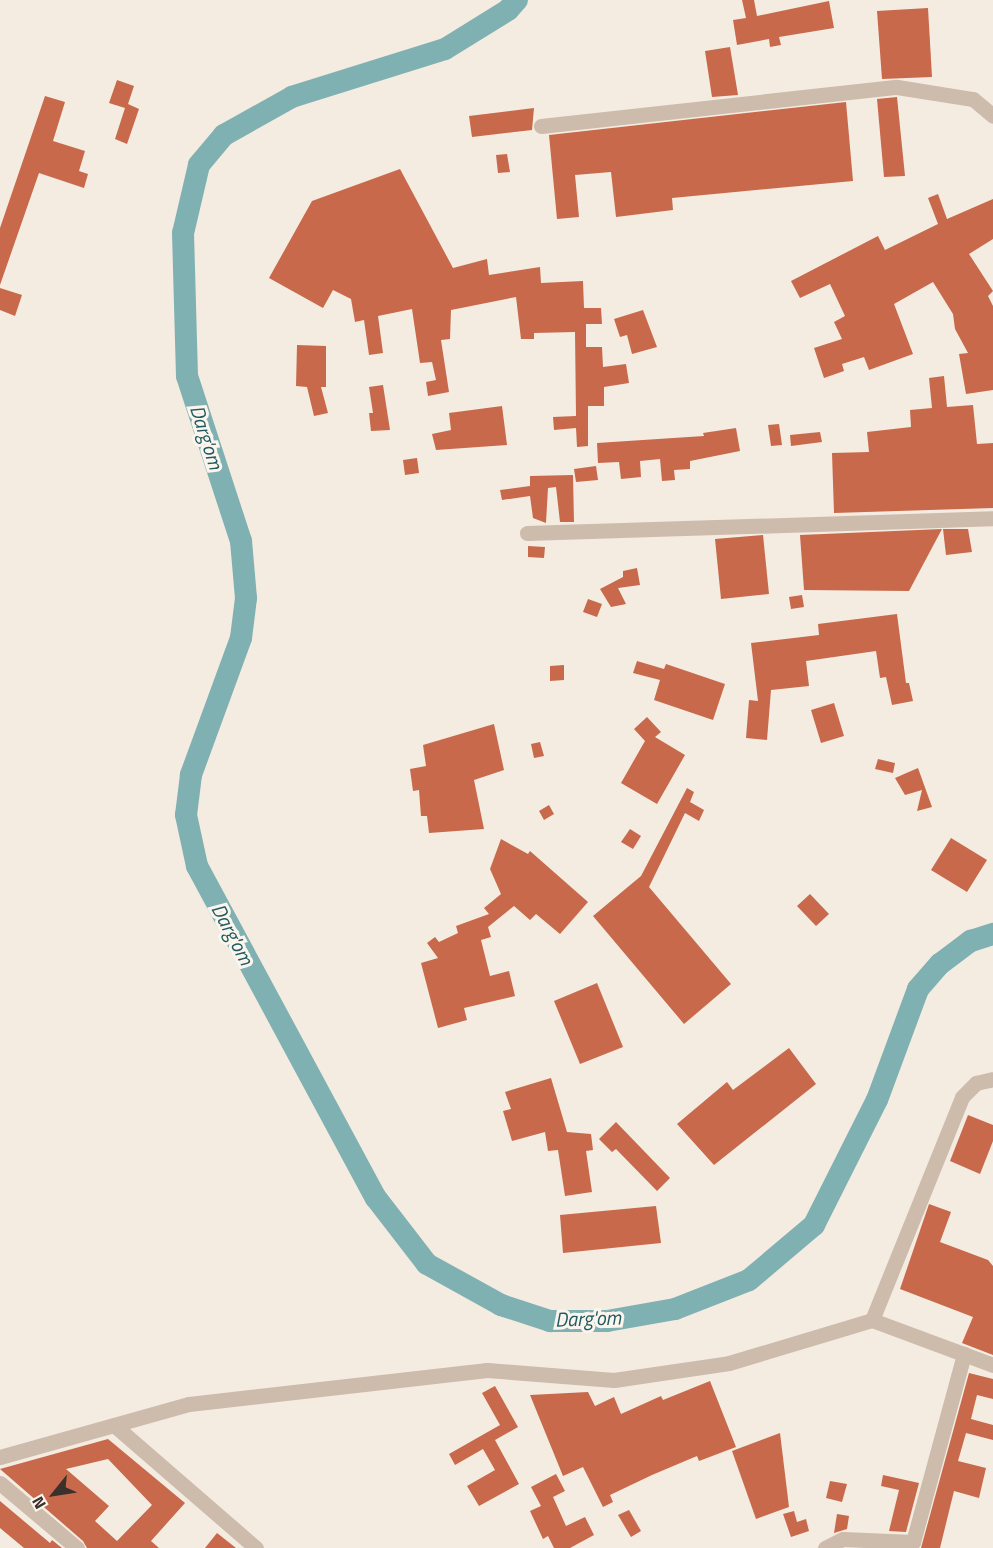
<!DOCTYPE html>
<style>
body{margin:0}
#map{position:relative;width:993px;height:1548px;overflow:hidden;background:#f4ebe1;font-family:"Titillium Web",sans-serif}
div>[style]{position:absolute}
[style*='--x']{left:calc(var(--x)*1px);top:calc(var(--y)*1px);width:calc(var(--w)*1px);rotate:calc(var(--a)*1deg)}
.river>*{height:22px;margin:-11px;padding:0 11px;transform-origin:11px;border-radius:11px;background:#7fb0b2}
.building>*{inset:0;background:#c8694b}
.minor>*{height:15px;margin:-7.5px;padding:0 7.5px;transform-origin:7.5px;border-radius:7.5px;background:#cdbbac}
span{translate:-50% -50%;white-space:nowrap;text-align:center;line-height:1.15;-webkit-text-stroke:6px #fbf5ee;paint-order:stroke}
.water-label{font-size:20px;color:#1f5a5e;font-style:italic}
.north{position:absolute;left:24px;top:1464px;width:60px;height:60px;-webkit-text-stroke:4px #fbf5ee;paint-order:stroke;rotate:240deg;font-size:16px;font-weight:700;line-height:24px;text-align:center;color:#3b302b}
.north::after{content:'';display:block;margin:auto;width:21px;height:27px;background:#3b302b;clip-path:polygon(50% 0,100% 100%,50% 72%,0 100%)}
</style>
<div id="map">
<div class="river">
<i style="--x:517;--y:0;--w:13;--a:132"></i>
<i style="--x:508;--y:10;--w:74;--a:148.2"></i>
<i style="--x:445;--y:49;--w:160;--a:162.6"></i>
<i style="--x:292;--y:97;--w:78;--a:150.8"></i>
<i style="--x:224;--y:135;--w:39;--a:130"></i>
<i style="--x:199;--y:165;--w:70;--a:103.2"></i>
<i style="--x:183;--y:233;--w:143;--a:88.4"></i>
<i style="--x:187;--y:376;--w:174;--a:71.9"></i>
<i style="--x:241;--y:541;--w:57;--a:85"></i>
<i style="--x:246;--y:598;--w:40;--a:97.1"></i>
<i style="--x:241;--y:638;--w:146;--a:110.1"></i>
<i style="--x:191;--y:775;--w:40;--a:97.1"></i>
<i style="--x:186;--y:815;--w:52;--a:77.8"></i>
<i style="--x:197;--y:866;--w:377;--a:61.7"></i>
<i style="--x:376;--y:1198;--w:83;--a:52.3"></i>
<i style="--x:427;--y:1264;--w:85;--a:29"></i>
<i style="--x:501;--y:1305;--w:52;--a:18.1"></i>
<i style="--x:550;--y:1321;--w:57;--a:0"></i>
<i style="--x:607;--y:1321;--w:69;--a:-10"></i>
<i style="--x:675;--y:1309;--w:79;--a:-21.4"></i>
<i style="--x:749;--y:1280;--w:85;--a:-40.2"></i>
<i style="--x:814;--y:1225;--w:140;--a:-63.3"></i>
<i style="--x:877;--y:1100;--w:118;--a:-69.7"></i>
<i style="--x:918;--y:989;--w:33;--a:-49"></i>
<i style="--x:940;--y:964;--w:39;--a:-37"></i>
<i style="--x:971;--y:941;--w:23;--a:-18"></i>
</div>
<div class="building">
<i style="clip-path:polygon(742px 0,754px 0,757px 16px,829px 1px,834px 28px,779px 37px,781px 45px,770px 47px,769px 39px,737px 45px,733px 20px,746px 18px)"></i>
<i style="clip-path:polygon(928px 8px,932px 77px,882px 79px,877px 11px)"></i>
<i style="clip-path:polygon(730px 47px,738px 95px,712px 97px,705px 51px)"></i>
<i style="clip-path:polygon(117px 80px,134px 86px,128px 104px,139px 109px,127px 144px,115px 139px,125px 108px,109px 103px)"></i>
<i style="clip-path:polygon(45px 96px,65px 102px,53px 141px,85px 151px,79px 171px,88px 174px,84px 188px,39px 173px,0 285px,0 228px)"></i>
<i style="clip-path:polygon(897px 97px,905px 176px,884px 177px,877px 99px)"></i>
<i style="clip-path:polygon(846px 102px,853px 181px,672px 198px,673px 210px,616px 217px,611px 172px,575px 175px,579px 217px,557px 219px,549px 135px)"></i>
<i style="clip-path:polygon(534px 108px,532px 130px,472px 137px,469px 116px)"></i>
<i style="clip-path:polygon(507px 154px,510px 172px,498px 173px,496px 155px)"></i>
<i style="clip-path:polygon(400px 169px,453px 268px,487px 259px,489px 275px,540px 267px,541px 283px,583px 281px,584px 308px,601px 308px,602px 324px,586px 324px,586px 347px,602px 347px,603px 367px,626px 364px,629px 383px,604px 387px,604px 406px,588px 406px,588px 446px,577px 447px,576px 428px,554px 430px,553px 417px,576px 416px,575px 332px,534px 333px,534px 339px,521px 339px,516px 297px,451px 310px,450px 339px,441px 340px,449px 392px,428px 396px,426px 382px,436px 380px,432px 362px,420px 363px,412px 309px,378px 316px,383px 353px,369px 355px,364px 320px,355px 322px,351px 299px,333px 290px,323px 308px,269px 278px,312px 201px)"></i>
<i style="clip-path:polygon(938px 194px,947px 219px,993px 199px,993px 239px,969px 254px,993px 291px,988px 296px,993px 306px,993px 390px,966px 394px,959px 354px,968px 353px,955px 329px,953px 314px,933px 282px,894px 304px,913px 354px,869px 370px,864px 357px,842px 364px,844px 371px,824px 378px,814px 348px,842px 339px,834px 322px,845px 316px,830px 284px,800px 298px,791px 281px,878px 236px,885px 250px,938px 224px,928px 198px)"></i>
<i style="clip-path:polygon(0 288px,22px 295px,15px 316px,0 310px)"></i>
<i style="clip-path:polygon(643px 310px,657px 347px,632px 354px,627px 335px,620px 337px,614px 319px)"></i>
<i style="clip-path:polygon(297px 345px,326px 346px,326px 387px,321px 387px,328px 413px,314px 416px,307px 387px,296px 386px)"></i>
<i style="clip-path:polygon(944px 376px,947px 407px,973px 405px,977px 444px,993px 443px,993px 508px,834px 513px,832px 453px,869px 452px,867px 432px,911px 427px,910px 410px,932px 408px,929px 378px)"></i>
<i style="clip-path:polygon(383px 385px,390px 430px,371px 431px,369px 413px,373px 413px,369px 387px)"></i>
<i style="clip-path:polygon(502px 406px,507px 445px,436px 450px,432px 434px,451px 430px,449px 413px)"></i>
<i style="clip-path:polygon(779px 424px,782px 445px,771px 446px,768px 425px)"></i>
<i style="clip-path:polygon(736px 428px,740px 451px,690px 461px,690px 469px,674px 470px,675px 480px,662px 481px,660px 459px,640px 461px,641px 477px,621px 479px,619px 462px,598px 463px,597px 443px,704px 436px,703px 433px)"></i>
<i style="clip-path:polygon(820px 432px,822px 442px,791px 446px,790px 435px)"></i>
<i style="clip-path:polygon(417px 458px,419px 473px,405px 475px,403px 460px)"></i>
<i style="clip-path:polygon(596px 466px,598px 480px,576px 482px,574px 469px)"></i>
<i style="clip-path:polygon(573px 475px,574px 522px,560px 522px,556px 487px,548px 488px,546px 523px,533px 518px,530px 496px,502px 500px,500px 490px,530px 486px,530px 476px)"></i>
<i style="clip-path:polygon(942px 529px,909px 591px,804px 590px,800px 535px)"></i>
<i style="clip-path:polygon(943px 529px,968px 529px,972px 552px,946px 555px)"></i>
<i style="clip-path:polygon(763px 535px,769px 594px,721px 599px,715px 539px)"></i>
<i style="clip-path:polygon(528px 546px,545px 547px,544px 558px,528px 557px)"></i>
<i style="clip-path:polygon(637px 568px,640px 585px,618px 588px,626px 604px,611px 607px,600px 589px,623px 577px,623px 571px)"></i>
<i style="clip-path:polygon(802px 595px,804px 607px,791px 609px,789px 597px)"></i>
<i style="clip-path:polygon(588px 599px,602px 604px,597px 617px,583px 612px)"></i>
<i style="clip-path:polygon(897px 614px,906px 683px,909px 683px,913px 701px,892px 705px,886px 677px,880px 678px,876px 651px,806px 661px,809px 686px,771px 690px,767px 740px,746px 738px,749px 700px,758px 701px,751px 643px,819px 635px,818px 624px)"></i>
<i style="clip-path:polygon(637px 661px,664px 669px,666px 664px,725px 684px,713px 720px,654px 700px,660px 680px,633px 673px)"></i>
<i style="clip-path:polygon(564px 665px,564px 680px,550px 681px,550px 666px)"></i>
<i style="clip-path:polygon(834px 703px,844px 736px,821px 743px,811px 710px)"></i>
<i style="clip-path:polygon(647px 717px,661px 732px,655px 737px,685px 755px,657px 804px,621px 783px,645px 741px,634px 729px)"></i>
<i style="clip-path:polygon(494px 724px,504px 770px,474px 780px,484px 829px,429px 833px,427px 816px,421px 816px,419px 790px,413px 791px,410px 769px,426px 766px,423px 745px)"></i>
<i style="clip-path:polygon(540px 742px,544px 756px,534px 758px,531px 744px)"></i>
<i style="clip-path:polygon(878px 759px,895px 763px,893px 773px,875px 769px)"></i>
<i style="clip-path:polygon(918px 768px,932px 807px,917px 811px,922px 790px,905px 795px,895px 778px)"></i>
<i style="clip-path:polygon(687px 788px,694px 792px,690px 802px,704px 810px,699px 821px,685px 813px,649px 887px,731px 984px,684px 1024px,593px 916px,641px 876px)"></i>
<i style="clip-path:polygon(549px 805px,554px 814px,544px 820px,539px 811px)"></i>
<i style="clip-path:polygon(630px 829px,641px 836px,633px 849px,621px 842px)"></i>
<i style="clip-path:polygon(951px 838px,987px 860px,967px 892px,931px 870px)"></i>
<i style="clip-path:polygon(501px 839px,528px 854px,530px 851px,588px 902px,560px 934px,536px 914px,530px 920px,514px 906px,488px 927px,491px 937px,481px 940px,490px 976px,509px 971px,515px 996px,464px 1008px,467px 1020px,438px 1028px,421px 963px,438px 958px,427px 943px,435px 937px,439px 942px,458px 933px,456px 926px,489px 914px,484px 908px,501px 894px,490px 869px)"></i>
<i style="clip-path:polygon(810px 894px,829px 914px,816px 926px,797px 906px)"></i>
<i style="clip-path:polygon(597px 983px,623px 1047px,580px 1064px,554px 1001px)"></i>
<i style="clip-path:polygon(789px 1048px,816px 1084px,714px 1165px,677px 1124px,727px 1082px,733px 1090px)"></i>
<i style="clip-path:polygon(551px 1078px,567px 1132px,591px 1134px,593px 1150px,586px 1151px,592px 1192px,565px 1196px,558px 1150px,548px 1151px,545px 1132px,512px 1141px,503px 1111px,511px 1109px,505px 1092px)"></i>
<i style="clip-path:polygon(968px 1115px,993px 1125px,993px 1141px,980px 1174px,950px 1161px)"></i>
<i style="clip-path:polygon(616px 1122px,670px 1178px,657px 1191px,616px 1149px,612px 1152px,599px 1139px)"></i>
<i style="clip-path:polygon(929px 1204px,951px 1212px,940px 1242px,988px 1260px,993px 1266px,993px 1355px,962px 1343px,973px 1317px,900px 1289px)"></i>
<i style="clip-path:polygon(656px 1206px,661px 1243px,563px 1253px,560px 1215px)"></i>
<i style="clip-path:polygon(969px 1373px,993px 1379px,993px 1399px,977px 1395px,971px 1419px,993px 1425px,993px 1440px,966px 1433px,958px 1461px,986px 1468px,979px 1498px,954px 1491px,940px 1548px,921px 1548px)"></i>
<i style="clip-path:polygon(710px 1381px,736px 1447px,699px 1461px,697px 1456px,652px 1475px,610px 1495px,613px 1502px,603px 1507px,583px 1467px,563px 1476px,530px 1395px,588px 1392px,595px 1406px,614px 1397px,621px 1414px,661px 1396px,663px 1400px)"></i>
<i style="clip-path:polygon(495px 1386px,518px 1427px,495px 1440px,519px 1484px,479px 1506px,467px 1486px,495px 1470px,483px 1449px,455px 1465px,449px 1454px,500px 1425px,482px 1393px)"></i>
<i style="clip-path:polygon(780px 1433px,789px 1507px,756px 1519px,732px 1451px)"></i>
<i style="clip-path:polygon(evenodd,108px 1439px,185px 1503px,151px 1541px,159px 1548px,87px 1548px,83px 1541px,0 1469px,108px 1439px,108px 1459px,152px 1505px,117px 1541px,95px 1521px,109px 1506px,66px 1469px,108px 1459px)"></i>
<i style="clip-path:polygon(556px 1474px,565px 1491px,553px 1497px,566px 1526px,585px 1517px,594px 1535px,570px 1548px,554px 1548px,548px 1536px,543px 1539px,530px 1511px,541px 1506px,531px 1487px)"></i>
<i style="clip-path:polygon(883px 1475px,919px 1483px,906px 1532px,889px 1531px,899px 1490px,881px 1486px)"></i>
<i style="clip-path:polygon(830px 1481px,847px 1484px,842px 1502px,826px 1498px)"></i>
<i style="clip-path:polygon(0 1501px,50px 1543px,52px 1540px,62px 1548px,24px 1548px,0 1528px)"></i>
<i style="clip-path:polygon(629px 1510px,641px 1531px,631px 1537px,618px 1515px)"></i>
<i style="clip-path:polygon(794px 1511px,797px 1522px,806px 1519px,809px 1531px,791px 1537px,783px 1514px)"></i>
<i style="clip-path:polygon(837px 1514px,849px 1516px,847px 1529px,834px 1533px)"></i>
<i style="clip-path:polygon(217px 1533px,236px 1548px,205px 1548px)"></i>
</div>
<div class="minor">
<i style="--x:541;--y:126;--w:358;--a:-6.3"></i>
<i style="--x:897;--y:87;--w:77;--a:9"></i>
<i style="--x:973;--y:99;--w:26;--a:40"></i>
<i style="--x:527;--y:533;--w:466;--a:-1.8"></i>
<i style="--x:872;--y:1320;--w:129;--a:20.4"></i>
<i style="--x:114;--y:1425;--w:188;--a:40.9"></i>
<i style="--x:0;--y:1457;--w:196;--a:-15.7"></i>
<i style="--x:189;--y:1404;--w:300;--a:-6.5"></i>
<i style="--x:487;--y:1370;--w:127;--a:4.5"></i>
<i style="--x:614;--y:1380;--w:116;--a:-8.4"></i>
<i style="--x:729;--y:1363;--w:149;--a:-16.7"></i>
<i style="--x:872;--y:1320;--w:240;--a:-68"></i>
<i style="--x:962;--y:1097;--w:20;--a:-45"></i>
<i style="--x:976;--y:1083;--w:17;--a:-13"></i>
<i style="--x:0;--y:1483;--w:101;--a:40.2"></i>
<i style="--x:825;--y:1548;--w:20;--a:-27"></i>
<i style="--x:843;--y:1539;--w:70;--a:2.5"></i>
<i style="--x:913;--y:1542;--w:195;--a:-74.8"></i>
</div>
<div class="water-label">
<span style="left:207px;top:437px;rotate:72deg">Darg'om</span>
<span style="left:233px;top:934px;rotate:62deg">Darg'om</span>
<span style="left:588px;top:1318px;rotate:-2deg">Darg'om</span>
</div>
<div class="north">N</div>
</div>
